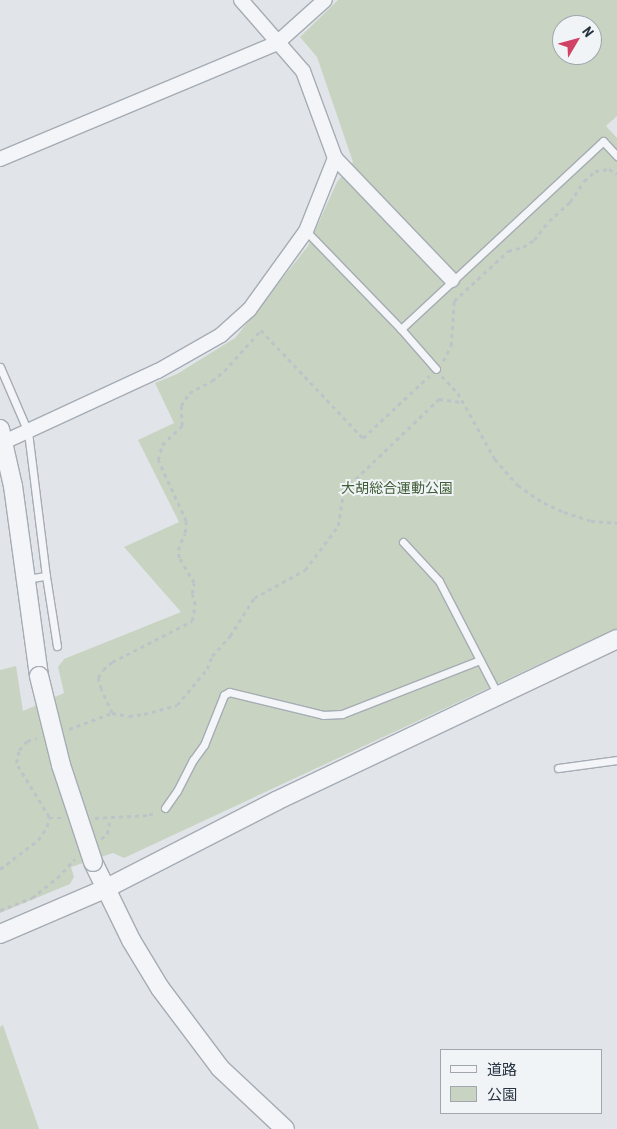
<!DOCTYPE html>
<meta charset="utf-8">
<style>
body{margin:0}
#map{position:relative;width:617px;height:1129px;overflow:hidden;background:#e1e5ea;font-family:"Roboto Condensed","Noto Sans JP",sans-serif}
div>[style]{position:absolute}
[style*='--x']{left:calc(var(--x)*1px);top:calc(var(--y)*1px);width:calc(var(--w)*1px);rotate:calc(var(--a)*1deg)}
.green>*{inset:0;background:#c8d4c1}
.path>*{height:2.5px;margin-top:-1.25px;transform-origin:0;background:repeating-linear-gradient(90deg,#bec3c9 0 4px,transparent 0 8px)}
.roads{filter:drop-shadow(1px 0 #a6acb4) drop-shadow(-1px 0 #a6acb4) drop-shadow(0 1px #a6acb4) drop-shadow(0 -1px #a6acb4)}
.service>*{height:7px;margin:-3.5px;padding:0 3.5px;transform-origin:3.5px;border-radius:3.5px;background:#f3f5f8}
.minor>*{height:14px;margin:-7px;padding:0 7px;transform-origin:7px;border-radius:7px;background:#f3f5f8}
.tertiary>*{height:18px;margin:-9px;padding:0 9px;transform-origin:9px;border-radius:9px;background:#f3f5f8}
.bridges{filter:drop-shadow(1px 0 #a6acb4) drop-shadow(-1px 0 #a6acb4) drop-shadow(0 1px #a6acb4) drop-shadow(0 -1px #a6acb4)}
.tertiary-bridge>*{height:18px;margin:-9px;padding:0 9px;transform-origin:9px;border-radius:9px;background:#f3f5f8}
span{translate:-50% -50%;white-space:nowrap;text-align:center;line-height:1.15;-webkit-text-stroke:4px #f0f4f7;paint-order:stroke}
.park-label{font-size:14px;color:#415e36}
.legend{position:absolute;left:440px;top:1049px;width:162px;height:65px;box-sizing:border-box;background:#f0f4f7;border:1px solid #a0a7af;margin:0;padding:6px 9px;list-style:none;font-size:15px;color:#293442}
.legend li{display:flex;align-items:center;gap:10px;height:25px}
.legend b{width:25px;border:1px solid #a0a7af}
.north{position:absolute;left:552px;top:15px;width:50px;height:50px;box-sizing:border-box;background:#f0f4f7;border:1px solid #a0a7af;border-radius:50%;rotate:53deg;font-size:14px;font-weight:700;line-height:20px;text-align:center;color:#293442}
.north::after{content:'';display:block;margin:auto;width:18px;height:22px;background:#d14366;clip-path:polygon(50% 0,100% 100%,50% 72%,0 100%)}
</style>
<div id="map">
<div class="green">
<i style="clip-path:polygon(evenodd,338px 0,617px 0,617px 116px,606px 126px,617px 138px,617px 628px,124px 858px,113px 853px,71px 867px,74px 877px,70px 884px,0 913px,0 670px,16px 666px,23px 711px,64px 693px,58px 667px,64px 659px,181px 612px,124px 547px,179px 522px,138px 440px,174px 423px,155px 383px,177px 374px,235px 338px,308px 246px,337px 182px,353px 162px,317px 57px,300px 37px,338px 0,562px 25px,592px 25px,592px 55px,562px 55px,562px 25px)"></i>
<i style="clip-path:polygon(3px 1025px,39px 1129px,0 1129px,0 1027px)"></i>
</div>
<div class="path">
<i style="--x:443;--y:361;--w:17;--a:-62"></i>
<i style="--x:451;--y:346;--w:45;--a:-86.2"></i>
<i style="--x:454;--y:301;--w:74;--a:-42.8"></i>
<i style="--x:508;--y:251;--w:16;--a:-15"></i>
<i style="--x:523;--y:247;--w:13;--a:-32"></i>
<i style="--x:534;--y:240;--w:24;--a:-52"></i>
<i style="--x:549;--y:221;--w:28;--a:-42"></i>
<i style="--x:570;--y:202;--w:25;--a:-56"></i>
<i style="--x:584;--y:181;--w:15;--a:-42"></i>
<i style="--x:595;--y:171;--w:14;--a:-8"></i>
<i style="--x:609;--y:169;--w:9;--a:32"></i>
<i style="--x:442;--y:376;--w:23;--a:47"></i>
<i style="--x:458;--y:393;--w:76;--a:60.7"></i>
<i style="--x:495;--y:459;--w:35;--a:49"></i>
<i style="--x:518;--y:485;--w:32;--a:35"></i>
<i style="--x:544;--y:503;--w:22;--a:24"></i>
<i style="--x:564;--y:512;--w:28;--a:18"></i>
<i style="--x:591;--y:521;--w:26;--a:4"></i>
<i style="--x:112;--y:713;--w:26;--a:-115"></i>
<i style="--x:101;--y:689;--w:11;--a:-105"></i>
<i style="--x:98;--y:678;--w:9;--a:-58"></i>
<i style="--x:103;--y:670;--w:12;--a:-42"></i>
<i style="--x:112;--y:662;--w:90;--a:-27.1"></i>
<i style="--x:192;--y:621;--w:16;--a:-79"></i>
<i style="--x:195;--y:605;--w:11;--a:-105"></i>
<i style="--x:192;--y:594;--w:11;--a:-80"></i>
<i style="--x:194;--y:583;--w:29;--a:-121"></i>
<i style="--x:179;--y:558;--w:8;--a:-97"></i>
<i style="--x:178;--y:550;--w:18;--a:-68"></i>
<i style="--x:185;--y:533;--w:12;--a:-85"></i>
<i style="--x:186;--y:521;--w:67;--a:-114.7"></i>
<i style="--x:158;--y:460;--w:16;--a:-75"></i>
<i style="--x:162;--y:445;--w:28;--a:-44"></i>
<i style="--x:182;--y:426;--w:20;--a:-93"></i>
<i style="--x:181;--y:406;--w:15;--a:-58"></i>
<i style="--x:189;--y:393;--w:26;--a:-28"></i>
<i style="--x:212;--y:381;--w:16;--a:-40"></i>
<i style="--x:224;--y:371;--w:55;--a:-47.9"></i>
<i style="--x:261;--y:330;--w:149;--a:46.6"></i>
<i style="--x:363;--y:438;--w:91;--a:-43.2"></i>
<i style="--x:69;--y:729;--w:46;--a:-20.4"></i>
<i style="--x:112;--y:713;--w:17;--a:10"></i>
<i style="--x:129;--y:716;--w:15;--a:-8"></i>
<i style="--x:144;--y:714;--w:34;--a:-15"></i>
<i style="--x:177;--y:705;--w:47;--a:-50.2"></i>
<i style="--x:207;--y:669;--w:14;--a:-69"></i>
<i style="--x:212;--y:656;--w:27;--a:-48"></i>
<i style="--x:230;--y:636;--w:45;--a:-57.7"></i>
<i style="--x:254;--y:598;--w:58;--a:-28.8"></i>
<i style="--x:305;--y:570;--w:55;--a:-53.1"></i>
<i style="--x:338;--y:526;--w:36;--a:-81"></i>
<i style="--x:344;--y:490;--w:132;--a:-43.8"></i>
<i style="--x:439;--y:399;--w:22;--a:8"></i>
<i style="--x:49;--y:818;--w:13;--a:0"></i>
<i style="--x:95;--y:818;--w:54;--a:-3.2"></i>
<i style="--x:149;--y:815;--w:8;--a:-23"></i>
<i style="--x:101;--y:839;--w:8;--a:-40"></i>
<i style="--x:107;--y:834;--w:16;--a:-79"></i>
<i style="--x:0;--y:869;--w:48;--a:-37.3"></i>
<i style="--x:38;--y:840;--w:16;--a:-55"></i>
<i style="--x:47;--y:827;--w:10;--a:-79"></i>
<i style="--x:49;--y:817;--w:63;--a:-121.4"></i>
<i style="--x:16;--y:763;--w:13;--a:-77"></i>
<i style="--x:19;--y:750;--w:12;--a:-48"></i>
<i style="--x:27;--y:741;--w:10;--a:-17"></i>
<i style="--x:0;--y:910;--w:34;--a:-21"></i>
<i style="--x:32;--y:898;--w:32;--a:-39"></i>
<i style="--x:57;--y:878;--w:26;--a:-47"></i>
</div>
<div class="roads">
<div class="service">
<i style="--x:306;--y:231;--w:136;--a:45.9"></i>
<i style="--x:401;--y:329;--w:53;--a:48.8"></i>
<i style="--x:401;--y:329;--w:276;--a:-42.9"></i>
<i style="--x:603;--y:141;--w:21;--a:47"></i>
<i style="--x:0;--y:367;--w:71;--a:66.7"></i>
<i style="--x:28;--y:432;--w:145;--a:82.9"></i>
<i style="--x:46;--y:576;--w:71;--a:81.1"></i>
<i style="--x:403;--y:542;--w:53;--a:47.3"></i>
<i style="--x:439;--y:581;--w:128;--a:62.6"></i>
<i style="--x:26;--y:579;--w:20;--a:-9"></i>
<i style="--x:558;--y:768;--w:60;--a:-7.7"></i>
<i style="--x:165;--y:808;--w:21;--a:-55"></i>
<i style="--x:177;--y:791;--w:35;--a:-63"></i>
<i style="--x:193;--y:760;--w:19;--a:-54"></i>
<i style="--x:204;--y:745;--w:54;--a:-68.2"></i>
<i style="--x:224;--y:695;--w:6;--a:-31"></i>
<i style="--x:229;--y:692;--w:97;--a:13.7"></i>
<i style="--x:323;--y:715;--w:19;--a:-3"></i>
<i style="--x:342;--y:714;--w:148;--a:-21.4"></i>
</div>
<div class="minor">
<i style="--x:241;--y:0;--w:94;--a:48.9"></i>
<i style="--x:303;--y:71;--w:93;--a:69.8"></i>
<i style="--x:335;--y:158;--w:169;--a:46.2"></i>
<i style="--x:0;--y:159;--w:300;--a:-22.7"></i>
<i style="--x:277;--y:43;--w:64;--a:-41.9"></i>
<i style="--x:4;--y:442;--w:170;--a:-24.8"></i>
<i style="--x:158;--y:371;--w:73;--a:-29.7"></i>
<i style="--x:221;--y:335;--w:38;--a:-42"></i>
<i style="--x:249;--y:310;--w:97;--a:-54.2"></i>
<i style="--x:306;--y:231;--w:79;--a:-68.3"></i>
</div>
<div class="tertiary">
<i style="--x:0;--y:429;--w:58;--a:77.2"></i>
<i style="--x:13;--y:486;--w:192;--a:82.2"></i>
<i style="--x:93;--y:862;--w:87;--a:64"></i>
<i style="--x:131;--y:940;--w:56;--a:58.9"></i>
<i style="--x:160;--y:988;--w:100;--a:53.1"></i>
<i style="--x:220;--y:1068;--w:89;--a:43.2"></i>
<i style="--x:0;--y:934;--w:114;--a:-23.2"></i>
<i style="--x:105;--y:889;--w:192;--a:-27.2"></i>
<i style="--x:276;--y:801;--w:378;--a:-25.4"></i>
</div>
</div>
<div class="bridges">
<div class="tertiary-bridge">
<i style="--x:39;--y:676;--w:92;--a:76.1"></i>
<i style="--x:61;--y:765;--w:102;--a:71.7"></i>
</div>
</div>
<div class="park-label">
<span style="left:397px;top:488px">大胡総合運動公園</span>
</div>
<ul class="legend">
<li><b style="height:6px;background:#f3f5f8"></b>道路</li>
<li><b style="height:14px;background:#c8d4c1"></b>公園</li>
</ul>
<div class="north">N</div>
</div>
